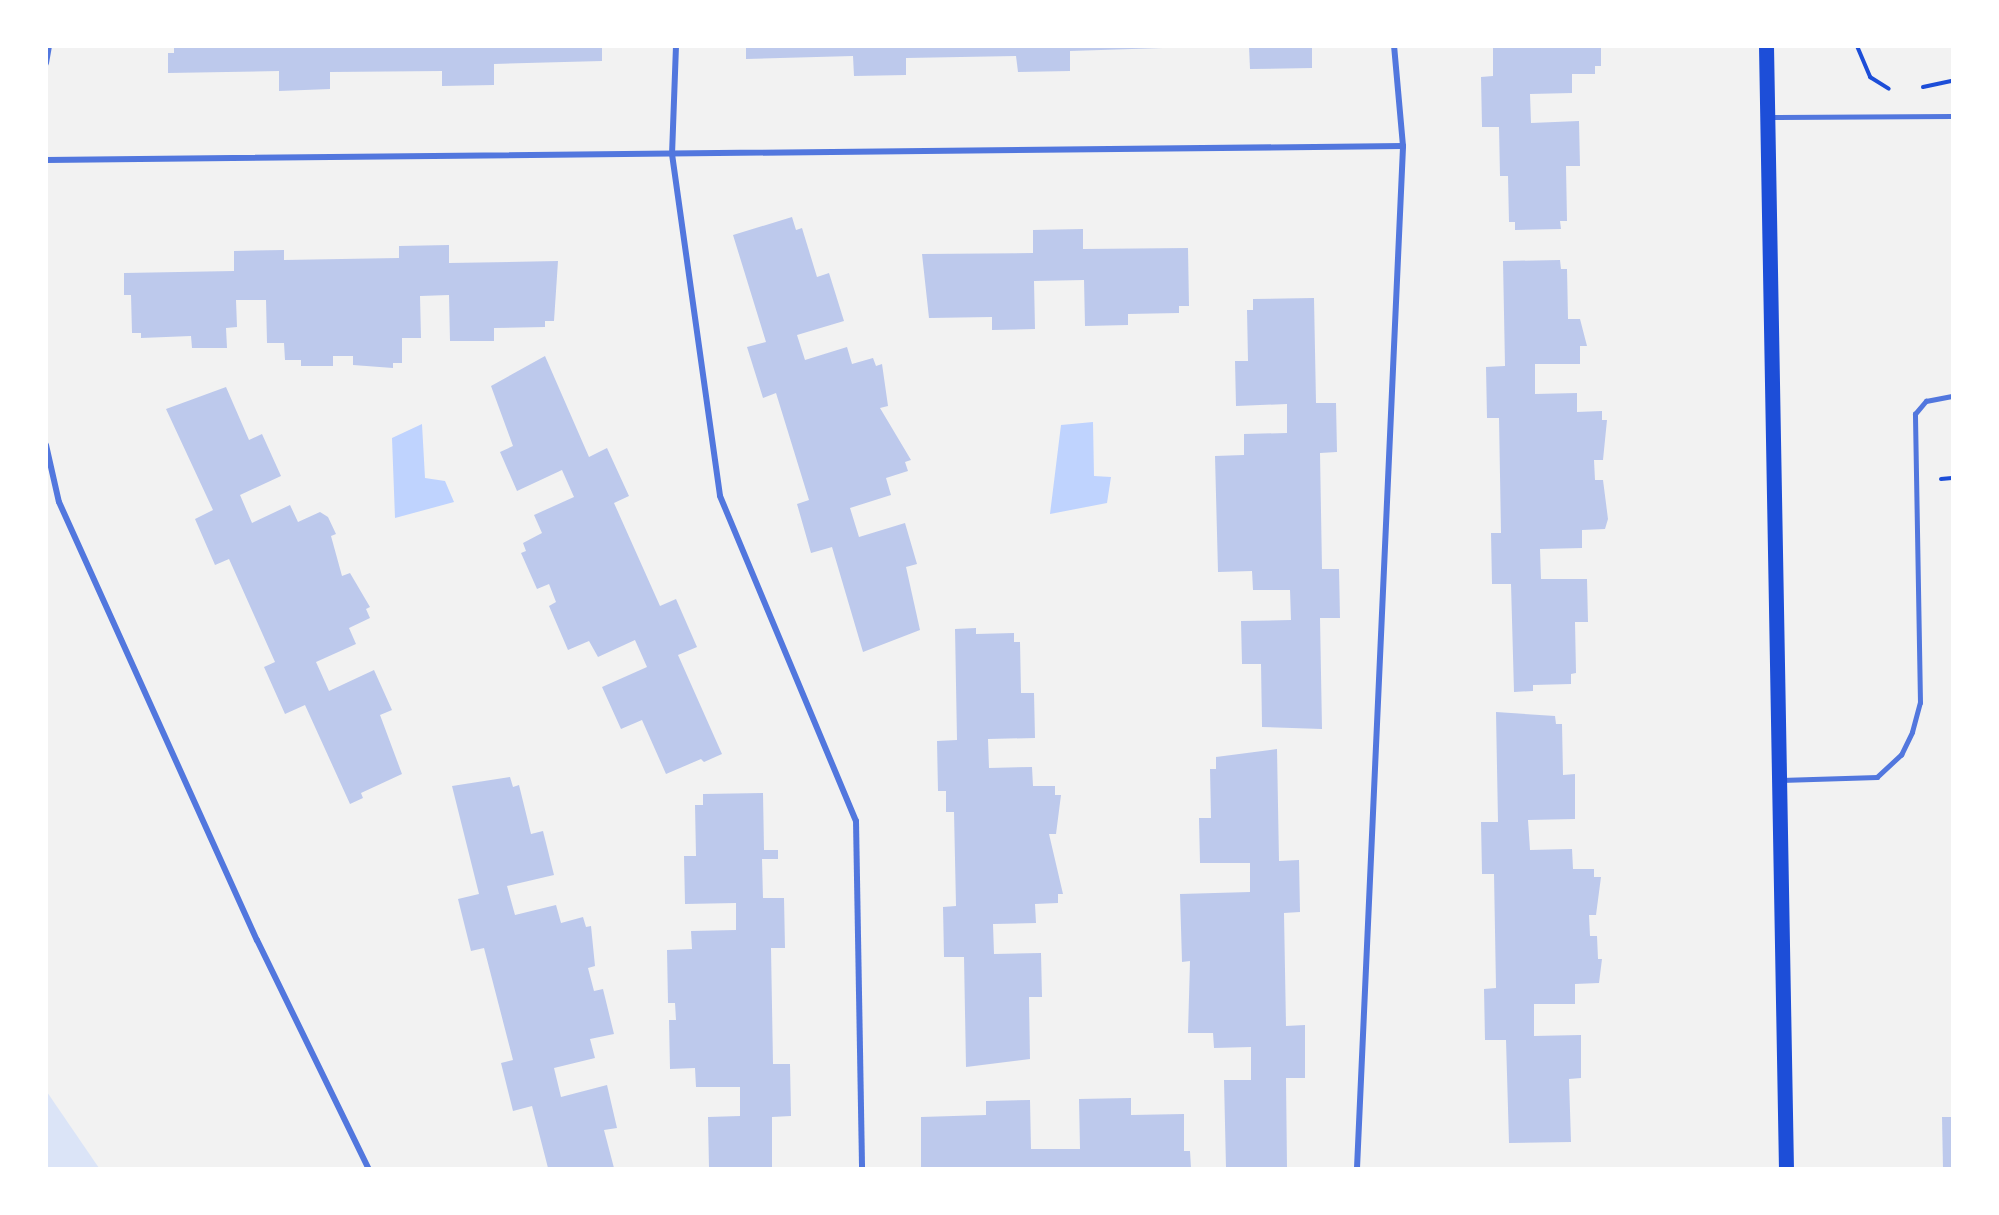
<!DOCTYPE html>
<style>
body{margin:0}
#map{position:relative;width:1999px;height:1215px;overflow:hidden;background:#f2f2f2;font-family:Cabin,sans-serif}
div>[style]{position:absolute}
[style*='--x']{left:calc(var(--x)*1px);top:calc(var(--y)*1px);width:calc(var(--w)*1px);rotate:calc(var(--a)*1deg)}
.green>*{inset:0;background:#dbe4f7}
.water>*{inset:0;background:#bfd3fe}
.building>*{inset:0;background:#bdc9ec}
.path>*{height:4px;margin:-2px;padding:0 2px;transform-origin:2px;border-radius:2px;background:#1d4ed8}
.service>*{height:4.5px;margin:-2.25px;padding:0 2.25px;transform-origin:2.25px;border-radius:2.25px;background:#5277de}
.minor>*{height:6px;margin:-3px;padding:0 3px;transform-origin:3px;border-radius:3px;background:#5277de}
.primary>*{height:15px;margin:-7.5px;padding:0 7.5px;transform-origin:7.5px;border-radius:7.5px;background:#1d4ed8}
span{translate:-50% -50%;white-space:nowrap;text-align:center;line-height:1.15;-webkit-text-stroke:5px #fff;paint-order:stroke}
.frame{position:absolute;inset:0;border:48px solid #fff;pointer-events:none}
</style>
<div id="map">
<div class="green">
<i style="clip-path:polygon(47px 1092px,99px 1168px,47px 1168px)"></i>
</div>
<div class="water">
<i style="clip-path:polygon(1093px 422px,1094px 476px,1111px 477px,1107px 503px,1050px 514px,1061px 425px)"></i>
<i style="clip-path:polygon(422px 424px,425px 478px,445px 481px,454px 502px,395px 518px,392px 438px)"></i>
</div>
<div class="building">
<i style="clip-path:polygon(174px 46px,602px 46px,602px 61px,494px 64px,494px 85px,442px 86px,442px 71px,330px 72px,330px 89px,279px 91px,279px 71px,168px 73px,168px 53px,174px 53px)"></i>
<i style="clip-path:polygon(746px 46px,1163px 46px,1163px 48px,1070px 51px,1070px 71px,1018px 72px,1016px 56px,906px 58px,906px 75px,854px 76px,853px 56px,746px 59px)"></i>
<i style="clip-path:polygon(1249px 46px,1312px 46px,1312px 68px,1250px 69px)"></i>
<i style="clip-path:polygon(1493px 46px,1601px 46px,1601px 66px,1595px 66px,1595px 74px,1572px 74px,1572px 93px,1530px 94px,1531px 123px,1579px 121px,1580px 166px,1566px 166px,1567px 221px,1560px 221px,1561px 229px,1515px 230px,1515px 222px,1509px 222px,1508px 176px,1500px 176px,1499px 127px,1482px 127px,1481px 77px,1493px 76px)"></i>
<i style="clip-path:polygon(792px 217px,796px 230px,802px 228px,817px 277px,829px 273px,844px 321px,797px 335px,805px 360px,847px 347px,852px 364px,873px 358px,876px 366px,882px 364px,888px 406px,880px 408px,911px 460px,905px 462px,908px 471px,886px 478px,891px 495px,850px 508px,859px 537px,905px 523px,917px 564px,906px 567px,920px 630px,863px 652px,832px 547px,811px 553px,797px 504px,809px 500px,776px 393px,763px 398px,747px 347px,766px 342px,733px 235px)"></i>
<i style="clip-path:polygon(1083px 229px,1083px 249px,1188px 248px,1189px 306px,1179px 306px,1179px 313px,1128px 314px,1128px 325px,1085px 326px,1084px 280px,1034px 281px,1035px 329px,992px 330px,992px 317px,929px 318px,922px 254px,1033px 253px,1033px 230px)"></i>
<i style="clip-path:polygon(449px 245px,449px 263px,558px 261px,554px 321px,545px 321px,545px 327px,494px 328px,494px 341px,450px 341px,449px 295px,420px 296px,421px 338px,402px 338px,402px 363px,393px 363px,393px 368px,353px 365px,353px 356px,333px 356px,333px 366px,301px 366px,301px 360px,285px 360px,284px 343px,267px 343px,266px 300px,236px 300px,237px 327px,226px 328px,227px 348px,192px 348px,191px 336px,141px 338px,141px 333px,132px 333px,131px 295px,124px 295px,124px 273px,234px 271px,234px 251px,284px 250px,284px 260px,399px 258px,399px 246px)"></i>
<i style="clip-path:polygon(1560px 260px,1561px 269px,1567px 269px,1568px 319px,1580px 319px,1587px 346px,1580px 346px,1580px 364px,1535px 364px,1535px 394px,1577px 393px,1577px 412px,1602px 411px,1602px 420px,1607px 420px,1603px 460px,1594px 460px,1595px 480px,1603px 480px,1608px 519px,1605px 529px,1582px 530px,1582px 548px,1540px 549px,1541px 579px,1587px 579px,1588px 622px,1575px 622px,1576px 673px,1571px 674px,1571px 684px,1533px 685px,1533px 691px,1514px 692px,1511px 584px,1492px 584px,1491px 533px,1501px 533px,1499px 418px,1487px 418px,1486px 367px,1505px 366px,1503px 261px)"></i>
<i style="clip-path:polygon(1314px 298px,1316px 403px,1336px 403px,1337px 452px,1320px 453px,1322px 569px,1339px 569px,1340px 618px,1320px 618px,1322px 729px,1262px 727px,1261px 664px,1242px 664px,1241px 621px,1291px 620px,1290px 590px,1253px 590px,1252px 571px,1218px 572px,1215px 456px,1244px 455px,1244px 434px,1287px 433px,1287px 404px,1236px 406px,1235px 361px,1248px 361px,1247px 310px,1253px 310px,1253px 299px)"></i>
<i style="clip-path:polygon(545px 356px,589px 457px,607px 448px,629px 496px,614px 503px,660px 606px,676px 599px,697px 647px,678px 655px,722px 754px,704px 762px,701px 759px,666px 774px,642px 720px,621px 729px,602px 687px,647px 667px,635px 640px,598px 657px,589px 641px,568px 650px,549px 606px,556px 602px,549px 584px,537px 589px,521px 553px,526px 551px,523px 543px,542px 533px,534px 515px,574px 497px,562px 470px,517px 491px,500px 452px,513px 446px,491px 386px)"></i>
<i style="clip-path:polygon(226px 387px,249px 440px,262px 434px,281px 476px,240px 495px,252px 523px,290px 505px,298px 522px,320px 512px,328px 517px,336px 534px,331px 536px,342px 576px,350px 573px,370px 607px,366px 609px,370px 618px,349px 628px,356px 644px,316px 662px,329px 691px,374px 670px,392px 710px,380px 715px,402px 774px,361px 793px,363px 798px,350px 804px,305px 705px,285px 714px,264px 667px,275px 662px,229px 559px,215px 565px,195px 519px,213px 510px,166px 409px)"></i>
<i style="clip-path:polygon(976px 628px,976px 634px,1014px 633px,1014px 642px,1020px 642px,1021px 693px,1034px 693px,1035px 738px,988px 739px,989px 768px,1032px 767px,1033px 786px,1055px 786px,1055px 795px,1061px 795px,1056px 834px,1049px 834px,1063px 894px,1058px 894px,1058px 903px,1035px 904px,1036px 923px,993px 924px,994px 954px,1041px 953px,1042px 997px,1029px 997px,1030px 1059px,966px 1067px,964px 957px,944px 957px,943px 907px,956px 906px,954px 812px,946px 812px,946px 791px,938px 791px,937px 741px,957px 740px,955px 629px)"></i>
<i style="clip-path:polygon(1496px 712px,1555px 716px,1556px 724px,1562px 724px,1563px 775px,1575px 774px,1575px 819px,1528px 820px,1530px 850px,1572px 849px,1573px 869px,1594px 869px,1594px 877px,1601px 877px,1596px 915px,1589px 915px,1590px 936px,1597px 936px,1598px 959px,1602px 959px,1599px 983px,1575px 984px,1575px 1004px,1534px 1004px,1534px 1036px,1581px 1035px,1581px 1078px,1569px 1079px,1571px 1142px,1509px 1143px,1506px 1040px,1485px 1040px,1484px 989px,1496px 988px,1494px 874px,1482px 874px,1481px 822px,1498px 822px)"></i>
<i style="clip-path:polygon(1277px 749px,1279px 861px,1299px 860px,1300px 912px,1284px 913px,1286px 1026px,1305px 1025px,1305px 1078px,1286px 1078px,1287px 1168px,1226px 1168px,1224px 1080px,1251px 1080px,1251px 1047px,1214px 1048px,1213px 1033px,1188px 1033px,1190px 961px,1182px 962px,1180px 894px,1250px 892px,1250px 863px,1200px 863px,1199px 818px,1211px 818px,1210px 769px,1216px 769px,1216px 757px)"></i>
<i style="clip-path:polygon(510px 777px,513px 787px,519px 785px,531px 834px,543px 831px,554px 875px,507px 886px,515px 915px,556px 905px,561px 923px,583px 917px,586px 927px,591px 926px,595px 966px,588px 968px,594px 991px,603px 989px,614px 1034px,590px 1039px,595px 1058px,554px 1068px,561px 1097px,607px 1085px,617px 1128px,604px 1130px,614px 1168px,548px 1168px,532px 1106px,513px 1111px,501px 1063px,513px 1060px,484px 948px,471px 951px,458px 899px,479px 894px,452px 786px)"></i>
<i style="clip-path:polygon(763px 793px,764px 850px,778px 850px,778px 859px,762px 859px,763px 898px,784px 898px,785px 948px,771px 948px,773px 1064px,790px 1064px,791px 1116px,772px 1117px,772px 1168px,709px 1168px,708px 1117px,740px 1116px,740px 1087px,696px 1087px,695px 1068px,670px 1069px,669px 1020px,676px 1020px,675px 1003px,668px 1003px,667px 950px,692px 949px,691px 931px,736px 930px,736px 903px,685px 904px,684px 856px,696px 856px,695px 805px,703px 805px,703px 794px)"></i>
<i style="clip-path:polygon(1131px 1098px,1131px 1115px,1184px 1114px,1184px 1151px,1190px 1151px,1191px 1168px,921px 1168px,921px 1117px,986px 1115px,986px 1101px,1030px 1100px,1031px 1149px,1080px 1149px,1079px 1099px)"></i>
<i style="clip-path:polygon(1942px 1117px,1952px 1117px,1952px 1168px,1943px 1168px)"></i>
</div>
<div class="path">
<i style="--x:1857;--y:46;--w:34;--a:67"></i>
<i style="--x:1870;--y:77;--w:22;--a:32"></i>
<i style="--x:1923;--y:87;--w:30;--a:-12"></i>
<i style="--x:1941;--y:479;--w:11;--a:-5"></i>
</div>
<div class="service">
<i style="--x:1769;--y:117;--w:183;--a:-0.3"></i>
<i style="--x:1781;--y:780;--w:96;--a:-1.8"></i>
<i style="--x:1877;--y:777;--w:33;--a:-43"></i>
<i style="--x:1901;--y:755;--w:25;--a:-64"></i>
<i style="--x:1912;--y:732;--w:30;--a:-75"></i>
<i style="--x:1920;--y:703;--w:289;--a:-91"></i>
<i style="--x:1915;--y:414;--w:17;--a:-50"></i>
<i style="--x:1926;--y:401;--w:26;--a:-11"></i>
</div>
<div class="minor">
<i style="--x:676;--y:46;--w:108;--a:92.1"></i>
<i style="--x:672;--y:154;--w:345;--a:82"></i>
<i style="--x:720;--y:496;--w:352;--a:67.3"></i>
<i style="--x:856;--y:821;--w:347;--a:89"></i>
<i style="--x:46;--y:63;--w:17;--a:-80"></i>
<i style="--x:46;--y:160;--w:1357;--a:-0.59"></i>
<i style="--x:46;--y:445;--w:58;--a:77.2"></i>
<i style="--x:59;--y:502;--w:481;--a:65.7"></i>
<i style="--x:257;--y:940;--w:254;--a:64"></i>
<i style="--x:1357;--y:1168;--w:1023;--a:-87.42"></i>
<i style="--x:1403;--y:146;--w:100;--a:-95.1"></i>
</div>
<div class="primary">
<i style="--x:1766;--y:46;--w:1122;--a:88.98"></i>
</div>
<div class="frame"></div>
</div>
